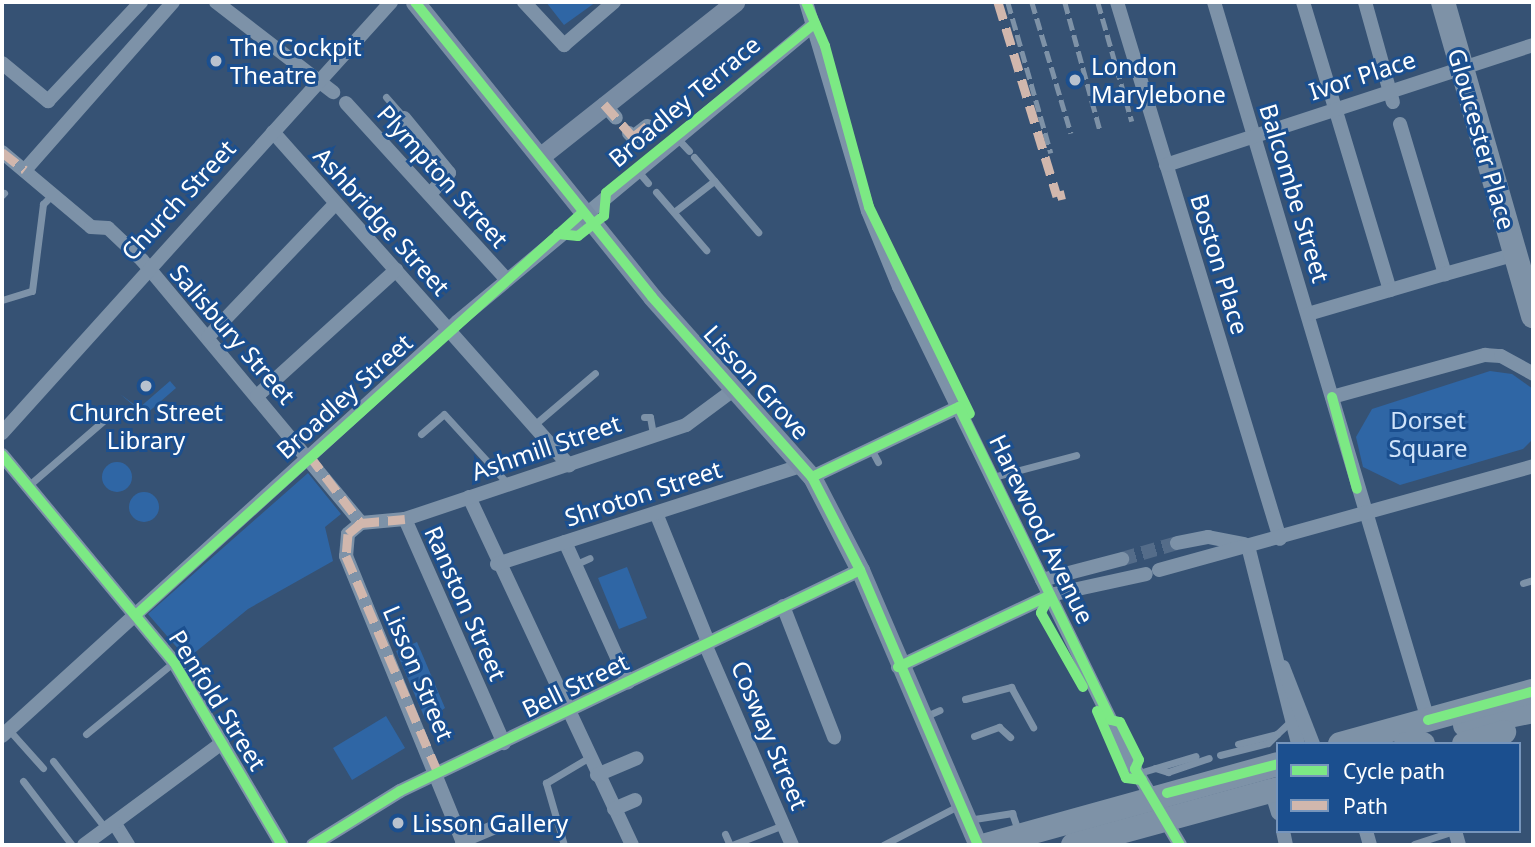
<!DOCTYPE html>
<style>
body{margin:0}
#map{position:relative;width:1535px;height:847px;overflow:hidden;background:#365274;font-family:"Noto Sans",sans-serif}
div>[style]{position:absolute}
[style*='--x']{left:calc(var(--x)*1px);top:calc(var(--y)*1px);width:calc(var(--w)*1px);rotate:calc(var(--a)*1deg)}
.green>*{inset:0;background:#2f66a5}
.round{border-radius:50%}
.street-tunnel>*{height:14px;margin-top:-7px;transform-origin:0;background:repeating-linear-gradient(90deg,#546c89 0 14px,transparent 0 21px)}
.lane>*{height:7px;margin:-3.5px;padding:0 3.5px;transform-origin:3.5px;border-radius:3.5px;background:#7d92a8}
.street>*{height:14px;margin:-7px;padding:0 7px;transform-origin:7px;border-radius:7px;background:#7d92a8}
.secondary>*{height:19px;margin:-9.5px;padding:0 9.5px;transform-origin:9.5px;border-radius:9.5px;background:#798da4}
.highway>*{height:24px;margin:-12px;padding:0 12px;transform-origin:12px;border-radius:12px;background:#7e92a7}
.rail>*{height:4.5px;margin-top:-2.25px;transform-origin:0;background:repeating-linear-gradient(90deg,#7e92a7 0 12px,transparent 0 17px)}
.quiet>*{height:9px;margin-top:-4.5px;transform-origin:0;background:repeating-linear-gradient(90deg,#d1b7ad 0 18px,transparent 0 27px)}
.cycleway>*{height:10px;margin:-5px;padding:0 5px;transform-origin:5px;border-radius:5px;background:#7ce984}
.dots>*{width:19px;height:19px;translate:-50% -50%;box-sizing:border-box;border:4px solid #1b4f8f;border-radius:50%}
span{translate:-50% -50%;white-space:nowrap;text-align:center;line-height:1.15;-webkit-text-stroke:6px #1b4f8f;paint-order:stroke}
.poi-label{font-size:24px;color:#fff}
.left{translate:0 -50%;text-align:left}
.street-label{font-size:24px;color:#fff}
.park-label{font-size:24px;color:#cfe3fa}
.frame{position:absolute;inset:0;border:4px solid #fff;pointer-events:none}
.legend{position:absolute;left:1276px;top:742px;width:245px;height:91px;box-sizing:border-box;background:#1b4f8f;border:2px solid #7695bc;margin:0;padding:9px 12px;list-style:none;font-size:21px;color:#fff}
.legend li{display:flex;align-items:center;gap:14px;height:35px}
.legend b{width:35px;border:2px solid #7695bc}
</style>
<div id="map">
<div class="green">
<i style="clip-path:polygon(546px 2px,596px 2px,564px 25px)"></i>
<i style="clip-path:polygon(1490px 371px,1512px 374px,1533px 389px,1533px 439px,1523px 449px,1400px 485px,1363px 467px,1356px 437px,1372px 409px)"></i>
<i style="clip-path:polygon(170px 381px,176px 388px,145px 415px,120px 394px,139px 408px)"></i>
<i class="round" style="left:102px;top:462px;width:30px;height:30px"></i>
<i style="clip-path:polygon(308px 473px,341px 514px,325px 527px,333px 561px,248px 609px,187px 659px,148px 614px)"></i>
<i class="round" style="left:129px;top:492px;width:30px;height:30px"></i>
<i style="clip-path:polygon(627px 567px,647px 618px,619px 629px,598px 578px)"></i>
<i style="clip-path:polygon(417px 642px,445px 708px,426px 721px,396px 651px)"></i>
<i style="clip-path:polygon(386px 716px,405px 748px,352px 780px,333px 748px)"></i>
</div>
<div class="street-tunnel">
<i style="--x:1122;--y:559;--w:57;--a:-16.2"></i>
</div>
<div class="lane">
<i style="--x:386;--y:97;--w:28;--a:49"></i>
<i style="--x:676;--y:137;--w:19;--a:47"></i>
<i style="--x:694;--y:157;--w:99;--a:49.5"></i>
<i style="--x:637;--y:170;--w:17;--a:50"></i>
<i style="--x:656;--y:192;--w:77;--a:49.2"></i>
<i style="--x:2;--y:195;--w:3;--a:-45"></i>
<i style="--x:674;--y:212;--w:51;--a:-37.8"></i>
<i style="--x:2;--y:300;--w:31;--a:-17"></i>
<i style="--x:32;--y:291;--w:88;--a:-82.8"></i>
<i style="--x:43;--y:204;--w:13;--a:-45"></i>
<i style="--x:644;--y:417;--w:6;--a:0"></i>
<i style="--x:650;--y:417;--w:17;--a:80"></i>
<i style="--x:534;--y:425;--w:80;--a:-40.4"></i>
<i style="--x:421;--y:434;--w:30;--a:-41"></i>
<i style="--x:444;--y:414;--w:95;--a:47.6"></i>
<i style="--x:870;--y:447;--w:17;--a:62"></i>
<i style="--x:993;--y:477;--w:86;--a:-14.8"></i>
<i style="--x:28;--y:486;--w:118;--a:-40.9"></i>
<i style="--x:574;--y:565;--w:17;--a:-24"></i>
<i style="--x:1523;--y:583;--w:10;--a:-17"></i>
<i style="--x:188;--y:684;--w:15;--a:-23"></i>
<i style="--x:965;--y:699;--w:48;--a:-14.6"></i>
<i style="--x:1011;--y:687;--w:46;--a:61.2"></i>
<i style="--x:924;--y:717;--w:17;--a:-24"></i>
<i style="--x:9;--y:730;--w:51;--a:48.2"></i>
<i style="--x:86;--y:734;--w:114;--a:-39.3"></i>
<i style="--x:974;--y:736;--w:27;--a:-20"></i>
<i style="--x:999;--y:727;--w:15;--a:42"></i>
<i style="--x:1238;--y:744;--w:40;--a:-14.4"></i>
<i style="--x:1277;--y:734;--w:21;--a:-43"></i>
<i style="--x:1220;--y:755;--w:49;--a:-14"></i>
<i style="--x:1268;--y:743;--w:13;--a:-45"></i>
<i style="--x:53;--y:761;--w:86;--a:52.1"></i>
<i style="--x:1155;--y:768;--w:14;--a:17"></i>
<i style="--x:1168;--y:772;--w:43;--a:-18.9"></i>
<i style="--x:1139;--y:773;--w:59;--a:-16.6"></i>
<i style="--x:23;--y:781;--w:81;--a:52.6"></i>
<i style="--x:968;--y:820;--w:45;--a:-9"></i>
<i style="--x:1012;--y:813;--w:21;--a:71"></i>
<i style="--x:725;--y:834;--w:12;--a:66"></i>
<i style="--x:1414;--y:844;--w:42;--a:-18"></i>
<i style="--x:564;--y:845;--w:65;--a:-106.2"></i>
<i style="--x:546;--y:783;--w:49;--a:-30.8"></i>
<i style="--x:732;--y:845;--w:55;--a:-21.4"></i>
<i style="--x:883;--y:845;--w:85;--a:-27.5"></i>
</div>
<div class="street">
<i style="--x:216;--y:2;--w:148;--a:37.6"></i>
<i style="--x:524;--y:2;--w:59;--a:47.1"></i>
<i style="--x:564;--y:45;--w:66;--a:-40.7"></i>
<i style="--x:806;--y:2;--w:218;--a:73.5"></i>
<i style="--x:868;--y:211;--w:82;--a:67.8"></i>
<i style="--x:899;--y:287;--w:531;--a:63.97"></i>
<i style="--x:1132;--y:764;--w:94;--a:59.3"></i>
<i style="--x:1117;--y:2;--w:561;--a:73.11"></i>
<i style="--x:1214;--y:2;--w:749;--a:73.4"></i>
<i style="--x:1303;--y:2;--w:301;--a:73.2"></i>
<i style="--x:1365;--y:2;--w:63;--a:74.4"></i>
<i style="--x:2;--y:63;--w:60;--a:39.6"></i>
<i style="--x:48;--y:101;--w:136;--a:-46.8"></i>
<i style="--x:1386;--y:78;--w:25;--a:74"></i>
<i style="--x:346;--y:103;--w:238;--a:47.7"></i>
<i style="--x:604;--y:104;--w:18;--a:49"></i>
<i style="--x:404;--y:118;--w:71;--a:50.7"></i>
<i style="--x:449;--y:173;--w:27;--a:132"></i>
<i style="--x:1400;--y:124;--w:157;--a:73.3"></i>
<i style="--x:1445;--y:274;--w:74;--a:-15.7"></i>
<i style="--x:273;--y:132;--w:446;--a:48.4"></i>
<i style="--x:629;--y:133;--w:6;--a:45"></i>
<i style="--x:633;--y:137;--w:18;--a:-38"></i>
<i style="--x:2;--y:152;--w:116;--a:40.1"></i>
<i style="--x:91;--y:227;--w:17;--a:3"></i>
<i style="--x:108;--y:228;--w:47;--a:43.3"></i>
<i style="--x:142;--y:260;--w:342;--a:50.2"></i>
<i style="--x:1166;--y:165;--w:386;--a:-18.1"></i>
<i style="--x:25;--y:170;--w:224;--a:-48.6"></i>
<i style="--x:1308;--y:314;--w:143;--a:-16.3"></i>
<i style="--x:208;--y:337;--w:185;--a:-46.3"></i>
<i style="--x:257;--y:396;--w:188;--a:-42.2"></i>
<i style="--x:1332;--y:397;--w:159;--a:-15.4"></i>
<i style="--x:1485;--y:355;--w:16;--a:4"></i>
<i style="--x:1501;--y:356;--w:37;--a:29"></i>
<i style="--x:2;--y:433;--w:581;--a:-47.93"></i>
<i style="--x:2;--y:455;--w:269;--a:50.3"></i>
<i style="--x:174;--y:662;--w:212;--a:59.5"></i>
<i style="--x:812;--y:477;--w:163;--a:-25.5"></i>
<i style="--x:469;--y:497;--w:384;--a:64.9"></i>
<i style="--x:656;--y:513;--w:139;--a:68"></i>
<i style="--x:405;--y:519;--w:245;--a:66.2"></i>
<i style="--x:361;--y:523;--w:44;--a:-5.2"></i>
<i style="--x:405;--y:519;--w:296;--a:-18.5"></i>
<i style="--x:686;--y:425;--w:62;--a:-36.5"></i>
<i style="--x:361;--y:523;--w:17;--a:140"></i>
<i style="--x:348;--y:534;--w:22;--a:95"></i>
<i style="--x:346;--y:556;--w:312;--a:67.8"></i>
<i style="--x:565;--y:542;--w:154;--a:65.8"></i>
<i style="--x:1177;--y:543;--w:32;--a:-11"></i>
<i style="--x:1208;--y:537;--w:37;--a:11"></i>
<i style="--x:1248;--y:546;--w:204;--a:75.8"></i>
<i style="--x:497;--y:564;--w:322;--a:-17.9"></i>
<i style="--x:1159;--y:570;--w:388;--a:-15.5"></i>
<i style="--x:1042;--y:580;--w:83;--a:-14.7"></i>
<i style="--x:783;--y:606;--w:141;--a:68.7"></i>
<i style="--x:705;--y:644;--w:219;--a:66.6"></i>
<i style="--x:898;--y:667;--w:168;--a:-25.3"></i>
<i style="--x:1050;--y:595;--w:98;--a:-12.3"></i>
<i style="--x:1283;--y:667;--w:83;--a:68.7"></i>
<i style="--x:2;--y:736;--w:615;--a:-42.3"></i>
<i style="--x:457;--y:322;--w:464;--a:-39.8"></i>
<i style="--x:597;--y:775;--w:43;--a:-23"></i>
<i style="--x:1271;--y:790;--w:24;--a:73"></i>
<i style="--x:614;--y:809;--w:23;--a:-23"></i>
<i style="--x:115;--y:824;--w:25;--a:58"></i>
<i style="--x:1283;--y:831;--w:14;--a:78"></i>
<i style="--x:1366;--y:831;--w:15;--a:74"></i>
<i style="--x:1455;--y:831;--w:15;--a:74"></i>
<i style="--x:462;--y:841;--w:36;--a:-23"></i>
<i style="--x:84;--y:845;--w:172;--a:-36.5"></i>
<i style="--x:313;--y:845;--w:102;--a:-31.8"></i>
<i style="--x:400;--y:791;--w:510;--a:-25.66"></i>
</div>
<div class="secondary">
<i style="--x:415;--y:2;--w:378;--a:51.2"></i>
<i style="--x:652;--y:297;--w:241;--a:48.4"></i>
<i style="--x:812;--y:477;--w:105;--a:62.7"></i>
<i style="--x:860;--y:570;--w:299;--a:66.8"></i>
<i style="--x:541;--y:156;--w:248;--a:-38.4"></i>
</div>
<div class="highway">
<i style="--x:1443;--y:2;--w:327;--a:74"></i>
<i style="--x:1465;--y:725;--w:69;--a:-11.6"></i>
<i style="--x:1340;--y:744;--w:200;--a:-15.4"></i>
<i style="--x:1406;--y:744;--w:17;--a:0"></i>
<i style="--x:1464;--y:744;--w:42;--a:-16.7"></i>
<i style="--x:986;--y:845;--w:303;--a:-15.5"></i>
<i style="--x:1073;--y:845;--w:213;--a:-15.3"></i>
</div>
<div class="rail">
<i style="--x:1008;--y:2;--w:157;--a:74.1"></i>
<i style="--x:1032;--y:2;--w:137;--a:73.4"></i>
<i style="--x:1065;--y:2;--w:133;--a:74.7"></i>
<i style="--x:1098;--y:2;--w:124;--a:74.1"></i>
</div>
<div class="quiet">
<i style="--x:998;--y:2;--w:203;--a:73.1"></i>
<i style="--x:1057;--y:196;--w:8;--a:-14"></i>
<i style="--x:604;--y:104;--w:44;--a:48.7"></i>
<i style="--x:633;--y:137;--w:18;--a:-38"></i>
<i style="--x:2;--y:152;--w:29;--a:38"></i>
<i style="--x:309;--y:455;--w:86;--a:52.6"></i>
<i style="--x:361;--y:523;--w:17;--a:140"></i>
<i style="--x:348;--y:534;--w:22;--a:95"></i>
<i style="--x:346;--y:556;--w:236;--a:67"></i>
<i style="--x:361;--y:523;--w:44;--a:-5.2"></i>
</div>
<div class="cycleway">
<i style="--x:415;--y:2;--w:378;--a:51.2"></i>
<i style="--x:652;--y:297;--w:241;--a:48.4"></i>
<i style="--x:812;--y:477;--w:105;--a:62.7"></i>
<i style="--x:860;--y:570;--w:299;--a:66.8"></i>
<i style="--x:806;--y:2;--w:48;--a:66.6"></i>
<i style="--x:825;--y:46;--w:167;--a:74.7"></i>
<i style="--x:869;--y:207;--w:230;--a:64"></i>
<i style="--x:558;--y:234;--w:20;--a:6"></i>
<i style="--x:578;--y:236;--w:33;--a:-38"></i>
<i style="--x:604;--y:216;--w:23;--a:-85"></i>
<i style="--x:606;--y:193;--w:267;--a:-39.1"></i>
<i style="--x:1332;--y:397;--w:95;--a:74.8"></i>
<i style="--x:2;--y:455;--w:269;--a:50.3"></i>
<i style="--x:174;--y:662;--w:212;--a:59.5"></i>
<i style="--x:812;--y:477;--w:163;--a:-25.5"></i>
<i style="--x:959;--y:407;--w:348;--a:64.1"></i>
<i style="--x:1111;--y:720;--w:9;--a:13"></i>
<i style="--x:1120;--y:722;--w:42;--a:63.4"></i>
<i style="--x:1139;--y:760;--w:10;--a:114"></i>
<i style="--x:1135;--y:769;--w:88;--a:59.4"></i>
<i style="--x:1050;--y:595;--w:20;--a:117"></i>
<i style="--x:1041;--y:613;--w:85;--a:60.4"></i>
<i style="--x:136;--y:615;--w:602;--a:-42.04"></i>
<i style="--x:898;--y:667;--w:168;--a:-25.3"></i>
<i style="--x:1097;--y:711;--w:73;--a:66.6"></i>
<i style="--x:1126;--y:778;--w:16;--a:7"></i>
<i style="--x:1428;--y:720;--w:107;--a:-15.2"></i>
<i style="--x:1167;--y:793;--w:115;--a:-14.6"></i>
<i style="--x:313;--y:845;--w:102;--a:-31.8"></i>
<i style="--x:400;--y:791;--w:510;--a:-25.66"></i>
</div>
<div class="dots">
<i style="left:216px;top:61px;background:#b9c2ce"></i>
<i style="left:1075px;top:80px;background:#b9c2ce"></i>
<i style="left:146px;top:386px;background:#b9c2ce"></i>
<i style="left:398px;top:823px;background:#b9c2ce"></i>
</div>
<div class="poi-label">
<span class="left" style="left:230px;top:61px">The Cockpit<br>Theatre</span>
<span class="left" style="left:1091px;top:80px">London<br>Marylebone</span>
<span style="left:146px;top:426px">Church Street<br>Library</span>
<span class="left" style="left:412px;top:823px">Lisson Gallery</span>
</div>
<div class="street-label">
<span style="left:1362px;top:75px;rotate:-18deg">Ivor Place</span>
<span style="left:684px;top:101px;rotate:-40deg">Broadley Terrace</span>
<span style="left:1482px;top:139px;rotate:74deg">Gloucester Place</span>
<span style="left:443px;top:176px;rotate:48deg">Plympton Street</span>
<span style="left:1295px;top:193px;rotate:73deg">Balcombe Street</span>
<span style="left:178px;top:200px;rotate:-47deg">Church Street</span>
<span style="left:382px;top:221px;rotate:48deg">Ashbridge Street</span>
<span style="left:1220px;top:264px;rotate:73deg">Boston Place</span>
<span style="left:233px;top:334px;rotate:49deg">Salisbury Street</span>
<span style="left:757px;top:382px;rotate:48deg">Lisson Grove</span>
<span style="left:344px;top:396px;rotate:-42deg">Broadley Street</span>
<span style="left:546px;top:447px;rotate:-19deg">Ashmill Street</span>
<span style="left:643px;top:493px;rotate:-18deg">Shroton Street</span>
<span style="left:1042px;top:529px;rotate:64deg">Harewood Avenue</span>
<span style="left:466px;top:603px;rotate:66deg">Ranston Street</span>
<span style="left:419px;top:673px;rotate:67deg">Lisson Street</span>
<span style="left:575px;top:685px;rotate:-26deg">Bell Street</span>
<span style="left:218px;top:700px;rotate:58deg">Penfold Street</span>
<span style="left:770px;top:735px;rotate:67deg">Cosway Street</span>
</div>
<div class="park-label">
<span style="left:1428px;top:434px">Dorset<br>Square</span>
</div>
<div class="frame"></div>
<ul class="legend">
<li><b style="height:9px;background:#7ce984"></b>Cycle path</li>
<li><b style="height:9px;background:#d1b7ad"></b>Path</li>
</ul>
</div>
